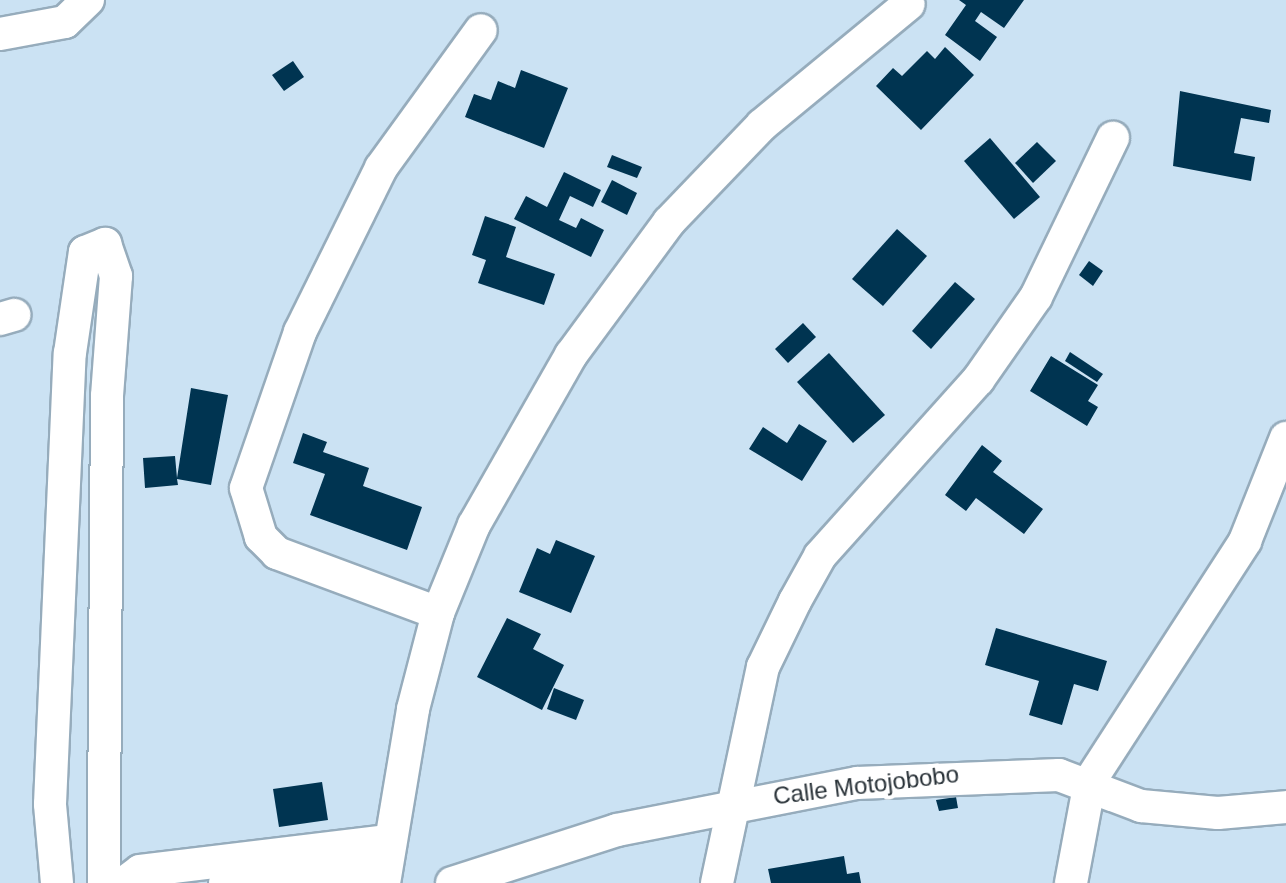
<!DOCTYPE html>
<style>
body{margin:0}
#map{position:relative;width:1286px;height:883px;overflow:hidden;background:#cbe2f3;font-family:Helvetica,sans-serif}
div>[style]{position:absolute}
[style*='--x']{left:calc(var(--x)*1px);top:calc(var(--y)*1px);width:calc(var(--w)*1px);rotate:calc(var(--a)*1deg)}
.building>*{inset:0;background:#003451}
.roads{filter:drop-shadow(2px 0 #96acbc) drop-shadow(-2px 0 #96acbc) drop-shadow(0 2px #96acbc) drop-shadow(0 -2px #96acbc)}
.minor>*{height:32px;margin:-16px;padding:0 16px;transform-origin:16px;border-radius:16px;background:#fff}
span{translate:-50% -50%;white-space:nowrap;text-align:center;line-height:1.15;-webkit-text-stroke:8px #fff;paint-order:stroke}
.street-label{font-size:24px;color:#293238}
</style>
<div id="map">
<div class="building">
<i style="clip-path:polygon(959px 0,1024px 0,1004px 28px,981px 12px,975px 21px,997px 37px,980px 61px,945px 35px,966px 5px)"></i>
<i style="clip-path:polygon(945px 47px,974px 75px,921px 130px,876px 86px,893px 68px,902px 76px,927px 51px,935px 59px)"></i>
<i style="clip-path:polygon(293px 61px,304px 77px,284px 91px,272px 75px)"></i>
<i style="clip-path:polygon(521px 70px,568px 88px,544px 148px,465px 117px,474px 94px,491px 100px,498px 81px,515px 88px)"></i>
<i style="clip-path:polygon(1180px 91px,1271px 110px,1269px 123px,1241px 118px,1234px 153px,1255px 157px,1251px 181px,1173px 166px)"></i>
<i style="clip-path:polygon(990px 138px,1040px 197px,1014px 219px,964px 161px)"></i>
<i style="clip-path:polygon(1037px 142px,1056px 161px,1033px 183px,1015px 163px)"></i>
<i style="clip-path:polygon(612px 155px,642px 167px,637px 178px,607px 167px)"></i>
<i style="clip-path:polygon(564px 172px,601px 190px,593px 207px,570px 196px,559px 220px,576px 228px,581px 218px,604px 230px,591px 257px,514px 219px,526px 196px,547px 207px)"></i>
<i style="clip-path:polygon(612px 180px,637px 193px,627px 215px,601px 202px)"></i>
<i style="clip-path:polygon(485px 216px,516px 227px,506px 257px,555px 274px,544px 305px,478px 283px,486px 260px,472px 255px)"></i>
<i style="clip-path:polygon(897px 229px,927px 256px,883px 306px,852px 279px)"></i>
<i style="clip-path:polygon(1089px 261px,1103px 271px,1093px 286px,1079px 275px)"></i>
<i style="clip-path:polygon(955px 282px,975px 299px,931px 349px,912px 331px)"></i>
<i style="clip-path:polygon(803px 323px,816px 337px,788px 363px,775px 349px)"></i>
<i style="clip-path:polygon(1070px 352px,1103px 374px,1097px 382px,1065px 361px)"></i>
<i style="clip-path:polygon(829px 353px,885px 415px,853px 443px,797px 382px)"></i>
<i style="clip-path:polygon(1051px 356px,1098px 385px,1088px 401px,1098px 407px,1087px 426px,1030px 391px)"></i>
<i style="clip-path:polygon(191px 388px,228px 395px,211px 485px,177px 479px,178px 485px,145px 488px,143px 458px,175px 456px,177px 478px)"></i>
<i style="clip-path:polygon(799px 424px,827px 441px,802px 481px,749px 449px,763px 427px,787px 443px)"></i>
<i style="clip-path:polygon(303px 433px,327px 442px,323px 452px,369px 468px,363px 486px,422px 507px,407px 550px,310px 515px,325px 474px,293px 463px)"></i>
<i style="clip-path:polygon(982px 445px,1002px 461px,993px 472px,1043px 509px,1024px 534px,976px 498px,966px 511px,945px 495px)"></i>
<i style="clip-path:polygon(556px 540px,595px 556px,571px 613px,519px 592px,537px 548px,550px 554px)"></i>
<i style="clip-path:polygon(507px 618px,541px 634px,533px 649px,564px 665px,542px 710px,477px 677px)"></i>
<i style="clip-path:polygon(996px 628px,1107px 661px,1098px 691px,1074px 684px,1062px 725px,1029px 715px,1039px 681px,985px 665px)"></i>
<i style="clip-path:polygon(554px 688px,584px 700px,576px 720px,547px 709px)"></i>
<i style="clip-path:polygon(322px 782px,328px 820px,279px 827px,273px 789px)"></i>
<i style="clip-path:polygon(956px 797px,958px 808px,939px 811px,936px 800px)"></i>
<i style="clip-path:polygon(844px 856px,847px 874px,859px 872px,861px 883px,771px 883px,768px 869px)"></i>
</div>
<div class="roads">
<div class="minor">
<i style="--x:0;--y:34;--w:66;--a:-10.5"></i>
<i style="--x:65;--y:22;--w:32;--a:-44"></i>
<i style="--x:0;--y:319;--w:15;--a:-16"></i>
<i style="--x:438;--y:613;--w:172;--a:-159.6"></i>
<i style="--x:277;--y:553;--w:23;--a:-135"></i>
<i style="--x:261;--y:537;--w:51;--a:-107"></i>
<i style="--x:246;--y:488;--w:165;--a:-70.9"></i>
<i style="--x:300;--y:332;--w:183;--a:-63.7"></i>
<i style="--x:381;--y:168;--w:170;--a:-54.1"></i>
<i style="--x:57;--y:883;--w:79;--a:-95.1"></i>
<i style="--x:50;--y:804;--w:451;--a:-87.5"></i>
<i style="--x:70;--y:353;--w:102;--a:-81.6"></i>
<i style="--x:85;--y:252;--w:22;--a:-22"></i>
<i style="--x:105;--y:244;--w:34;--a:71"></i>
<i style="--x:116;--y:276;--w:120;--a:94.3"></i>
<i style="--x:107;--y:396;--w:487;--a:90.4"></i>
<i style="--x:124;--y:883;--w:20;--a:-37"></i>
<i style="--x:140;--y:871;--w:250;--a:-6.9"></i>
<i style="--x:225;--y:883;--w:161;--a:-4.6"></i>
<i style="--x:384;--y:883;--w:176;--a:-80.5"></i>
<i style="--x:413;--y:709;--w:99;--a:-75.4"></i>
<i style="--x:438;--y:613;--w:95;--a:-67.8"></i>
<i style="--x:474;--y:525;--w:196;--a:-60.3"></i>
<i style="--x:571;--y:355;--w:165;--a:-53.6"></i>
<i style="--x:669;--y:222;--w:134;--a:-46.2"></i>
<i style="--x:762;--y:125;--w:190;--a:-39.5"></i>
<i style="--x:452;--y:883;--w:173;--a:-17.8"></i>
<i style="--x:617;--y:830;--w:245;--a:-11.1"></i>
<i style="--x:857;--y:783;--w:202;--a:-2.3"></i>
<i style="--x:1059;--y:775;--w:88;--a:20.7"></i>
<i style="--x:1141;--y:806;--w:77;--a:5.2"></i>
<i style="--x:1218;--y:813;--w:68;--a:-5"></i>
<i style="--x:717;--y:883;--w:221;--a:-78"></i>
<i style="--x:763;--y:667;--w:73;--a:-64.1"></i>
<i style="--x:795;--y:601;--w:51;--a:-60.9"></i>
<i style="--x:820;--y:556;--w:237;--a:-48.1"></i>
<i style="--x:978;--y:380;--w:101;--a:-55.1"></i>
<i style="--x:1036;--y:297;--w:177;--a:-64.2"></i>
<i style="--x:1071;--y:883;--w:104;--a:-79.4"></i>
<i style="--x:1090;--y:781;--w:286;--a:-57.1"></i>
<i style="--x:1245;--y:541;--w:111;--a:-68.3"></i>
</div>
</div>
<div class="street-label">
<span style="left:866px;top:785px;rotate:-7deg">Calle Motojobobo</span>
</div>
</div>
